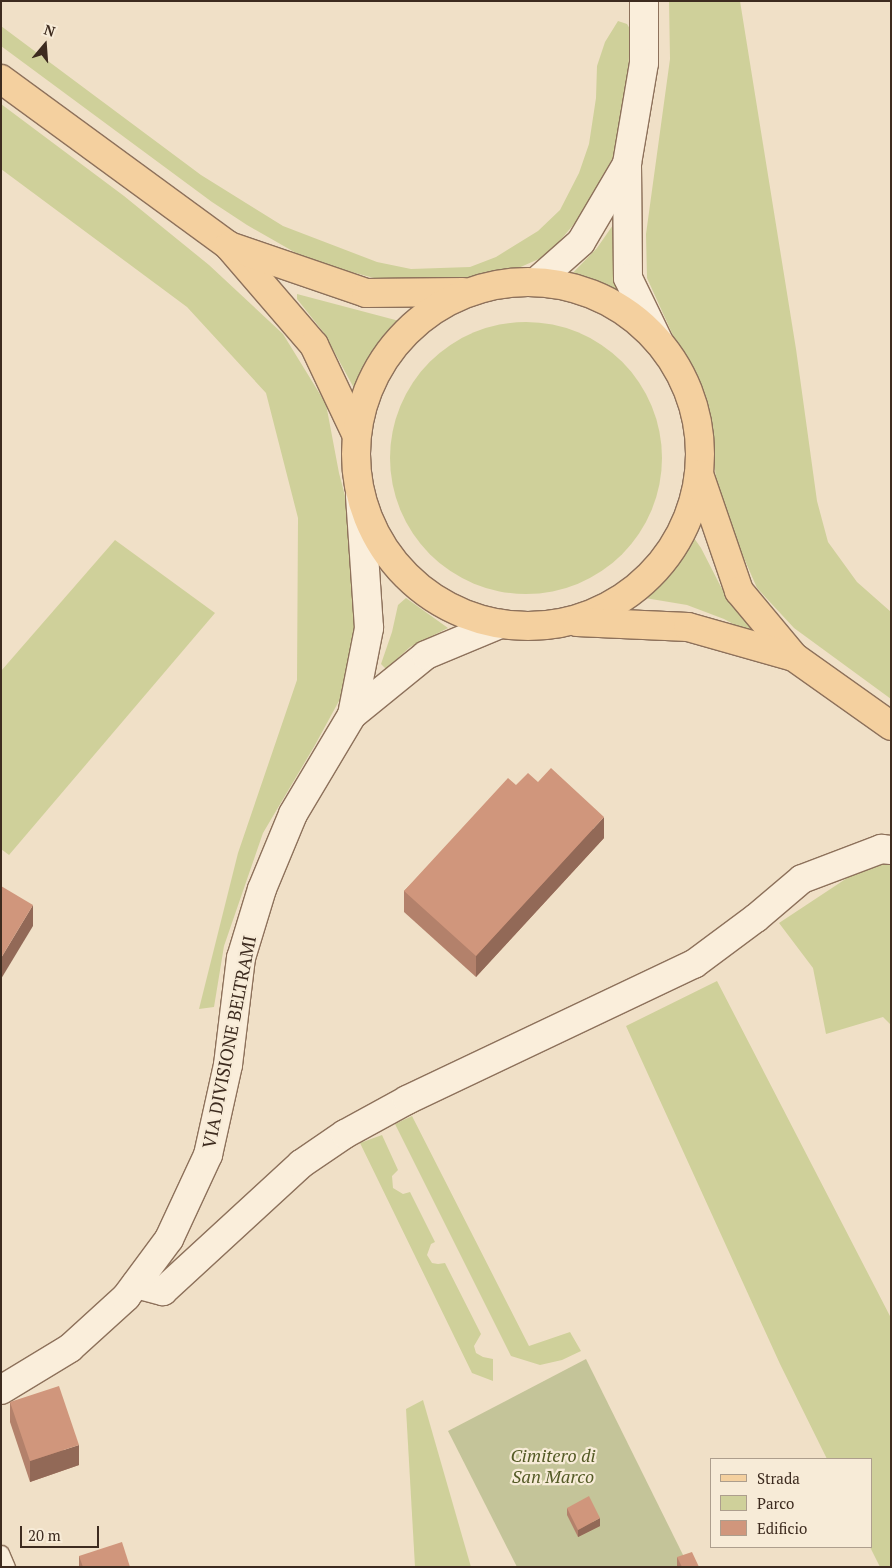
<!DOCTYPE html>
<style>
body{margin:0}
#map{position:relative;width:892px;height:1568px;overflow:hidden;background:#f0e0c7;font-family:"PT Serif",serif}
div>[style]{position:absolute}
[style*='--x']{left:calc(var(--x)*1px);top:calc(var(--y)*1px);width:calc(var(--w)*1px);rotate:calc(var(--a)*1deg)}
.green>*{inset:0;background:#cfd09a}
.round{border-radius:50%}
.cemetery>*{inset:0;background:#c4c499}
.roads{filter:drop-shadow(1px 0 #8d715b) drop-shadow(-1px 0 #8d715b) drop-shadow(0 1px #8d715b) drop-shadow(0 -1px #8d715b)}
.lane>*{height:15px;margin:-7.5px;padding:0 7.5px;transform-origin:7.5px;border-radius:7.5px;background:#faeedb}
.street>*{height:28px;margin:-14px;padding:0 14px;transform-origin:14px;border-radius:14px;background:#faeedb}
.secondary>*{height:28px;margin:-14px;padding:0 14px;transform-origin:14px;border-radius:14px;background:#faeedb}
.primary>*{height:28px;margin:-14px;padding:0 14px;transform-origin:14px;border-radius:14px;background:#f4d09f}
.primary>.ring{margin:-14px;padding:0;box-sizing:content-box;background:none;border:28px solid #f4d09f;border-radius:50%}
.wall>*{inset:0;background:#b3816b}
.shaded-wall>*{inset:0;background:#926957}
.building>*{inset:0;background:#d0967c}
span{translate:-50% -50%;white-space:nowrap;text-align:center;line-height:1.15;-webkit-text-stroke:4.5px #f7ebd7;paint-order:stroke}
.street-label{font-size:18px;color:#3d2b1f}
.park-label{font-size:18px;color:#535a25;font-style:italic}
.frame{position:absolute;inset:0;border:2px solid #3d2b1f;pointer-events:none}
.legend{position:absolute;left:710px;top:1458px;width:162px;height:90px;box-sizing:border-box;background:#f7ebd7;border:1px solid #ad9e8d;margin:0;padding:6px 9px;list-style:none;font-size:15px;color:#3d2b1f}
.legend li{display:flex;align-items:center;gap:10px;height:25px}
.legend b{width:25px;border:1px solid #ad9e8d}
.north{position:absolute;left:20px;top:20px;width:50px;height:50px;-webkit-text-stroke:4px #f7ebd7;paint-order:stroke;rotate:18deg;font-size:14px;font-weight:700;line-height:20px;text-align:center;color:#3d2b1f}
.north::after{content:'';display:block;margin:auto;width:18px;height:22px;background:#3d2b1f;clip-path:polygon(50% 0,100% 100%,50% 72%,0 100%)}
.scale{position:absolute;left:20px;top:1526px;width:79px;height:22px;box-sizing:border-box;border:2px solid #3d2b1f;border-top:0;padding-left:6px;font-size:15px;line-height:18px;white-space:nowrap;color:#3d2b1f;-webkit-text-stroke:4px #f7ebd7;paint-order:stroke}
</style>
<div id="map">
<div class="green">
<i style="clip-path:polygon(669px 1px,740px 1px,796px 349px,817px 501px,828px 542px,857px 582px,891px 612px,891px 699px,794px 628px,757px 588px,733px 533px,717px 488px,708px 405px,676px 342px,647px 278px,646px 234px,670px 59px)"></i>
<i style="clip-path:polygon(618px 21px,627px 24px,630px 29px,628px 83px,615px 154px,579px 218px,548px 255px,507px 273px,477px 279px,418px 284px,374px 278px,310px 261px,247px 225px,212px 202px,1px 46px,1px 26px,201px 175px,283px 226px,377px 262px,411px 269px,470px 267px,496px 257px,538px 231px,560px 210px,579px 173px,589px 144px,596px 98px,597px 66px,605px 42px)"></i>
<i style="clip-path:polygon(1px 104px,124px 196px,209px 265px,283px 334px,326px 404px,339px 473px,350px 515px,360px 584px,352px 677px,315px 745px,263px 833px,224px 946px,214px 1007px,199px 1009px,238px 853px,297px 680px,298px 518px,266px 393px,187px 307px,1px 169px)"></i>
<i style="clip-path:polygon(613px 225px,617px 299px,587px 286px,565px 281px,597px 248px)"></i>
<i style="clip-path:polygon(297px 294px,403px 322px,368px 366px,355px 390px,324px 333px,297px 299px)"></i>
<i class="round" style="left:390px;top:322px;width:272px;height:272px"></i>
<i style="clip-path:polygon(692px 535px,701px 548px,721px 587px,754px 629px,744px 630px,724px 619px,687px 605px,645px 598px,662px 581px)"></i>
<i style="clip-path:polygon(115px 540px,215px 613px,9px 855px,1px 849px,1px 671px)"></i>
<i style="clip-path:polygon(406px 598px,448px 628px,410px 647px,386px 669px,381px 664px,392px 632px,398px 605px)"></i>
<i style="clip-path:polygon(891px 849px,891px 1025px,883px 1017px,826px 1034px,813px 968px,779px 923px)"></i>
<i style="clip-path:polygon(717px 981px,891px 1318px,891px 1567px,880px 1567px,870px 1547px,871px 1459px,827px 1459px,780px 1364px,626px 1026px)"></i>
<i style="clip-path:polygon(412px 1116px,529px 1346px,570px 1332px,581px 1351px,562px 1360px,540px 1365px,511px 1356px,395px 1124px)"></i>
<i style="clip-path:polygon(382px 1135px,398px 1170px,392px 1176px,393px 1188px,403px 1194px,410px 1192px,435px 1242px,431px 1244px,427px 1255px,432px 1263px,438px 1264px,445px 1263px,481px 1334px,474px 1346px,476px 1353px,483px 1357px,493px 1359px,493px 1381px,472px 1373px,360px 1143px)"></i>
<i style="clip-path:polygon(423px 1400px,471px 1567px,415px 1567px,406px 1409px)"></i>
</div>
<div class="cemetery">
<i style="clip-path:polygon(586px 1359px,689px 1567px,517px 1567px,448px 1431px)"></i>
</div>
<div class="roads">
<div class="lane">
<i style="--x:1;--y:1553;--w:15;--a:67"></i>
</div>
<div class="street">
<i style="--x:136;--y:1284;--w:28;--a:15"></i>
<i style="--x:163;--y:1291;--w:188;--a:-42.6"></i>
<i style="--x:301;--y:1164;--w:53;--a:-34.3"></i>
<i style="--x:345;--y:1134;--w:71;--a:-28.7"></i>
<i style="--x:407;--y:1100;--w:318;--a:-25.4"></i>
<i style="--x:694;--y:964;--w:77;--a:-36.6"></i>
<i style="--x:756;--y:918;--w:60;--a:-40.3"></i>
<i style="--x:802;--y:879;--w:85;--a:-20.8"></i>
<i style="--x:881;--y:849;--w:10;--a:6"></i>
</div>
<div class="secondary">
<i style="--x:644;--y:1;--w:62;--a:90"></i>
<i style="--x:644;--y:63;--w:102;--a:99.6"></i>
<i style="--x:627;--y:164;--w:114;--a:89.5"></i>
<i style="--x:628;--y:278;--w:71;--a:64.2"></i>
<i style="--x:536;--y:282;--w:60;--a:-41.6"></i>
<i style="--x:581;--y:242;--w:91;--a:-59.5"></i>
<i style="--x:352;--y:715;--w:89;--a:-78.9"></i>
<i style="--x:369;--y:628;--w:132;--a:-93.9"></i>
<i style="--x:1;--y:1390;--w:81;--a:-31.3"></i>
<i style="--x:70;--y:1348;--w:76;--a:-42.3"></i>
<i style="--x:126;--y:1297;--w:72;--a:-53.4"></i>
<i style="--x:169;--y:1239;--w:93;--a:-65.1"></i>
<i style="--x:208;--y:1155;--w:92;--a:-77.5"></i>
<i style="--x:228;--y:1065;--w:108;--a:-83.1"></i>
<i style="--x:241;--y:958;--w:72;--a:-73.1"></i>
<i style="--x:262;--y:889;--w:81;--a:-67.5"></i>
<i style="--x:293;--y:814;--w:115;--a:-59.2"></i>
<i style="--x:352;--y:715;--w:95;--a:-39"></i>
<i style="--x:426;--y:655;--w:80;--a:-22.7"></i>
</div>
<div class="primary">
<i style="--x:1;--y:79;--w:281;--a:36.2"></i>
<i style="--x:228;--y:245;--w:132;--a:49.3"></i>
<i style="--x:314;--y:345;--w:98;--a:64.7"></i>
<i style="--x:229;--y:246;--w:145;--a:18.9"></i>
<i style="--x:366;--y:293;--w:97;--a:-0.6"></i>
<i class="ring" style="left:356px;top:282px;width:316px;height:316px"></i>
<i style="--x:699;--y:474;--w:124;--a:71.1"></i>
<i style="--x:739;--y:591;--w:86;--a:50.2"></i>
<i style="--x:794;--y:657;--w:119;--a:35.4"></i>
<i style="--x:577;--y:622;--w:111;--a:2.6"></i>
<i style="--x:688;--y:627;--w:110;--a:15.8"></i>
</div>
</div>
<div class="wall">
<i style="clip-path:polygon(538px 782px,604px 838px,476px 977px,404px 912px,404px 891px,516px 785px)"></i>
<i style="clip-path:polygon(10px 1402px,79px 1465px,30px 1482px,10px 1422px)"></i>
<i style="clip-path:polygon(567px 1508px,600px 1526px,578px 1537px,567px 1515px)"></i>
<i style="clip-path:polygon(79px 1556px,130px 1567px,79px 1567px)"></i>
<i style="clip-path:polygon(677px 1557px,699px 1567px,677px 1567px)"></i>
</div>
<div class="shaded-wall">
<i style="clip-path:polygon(604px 817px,604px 838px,476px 977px,476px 956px)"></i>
<i style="clip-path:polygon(33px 905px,33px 926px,1px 979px,1px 958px)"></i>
<i style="clip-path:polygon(79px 1445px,79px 1465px,30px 1482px,30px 1461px)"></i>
<i style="clip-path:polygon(600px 1518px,600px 1526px,578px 1537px,578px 1530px)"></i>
</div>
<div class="building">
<i style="clip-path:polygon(551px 768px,604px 817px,476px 956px,404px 891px,508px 778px,516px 785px,528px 773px,538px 782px)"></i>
<i style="clip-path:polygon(1px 886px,33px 905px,1px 958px)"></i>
<i style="clip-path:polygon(59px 1386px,79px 1445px,30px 1461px,10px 1402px)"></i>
<i style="clip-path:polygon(589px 1496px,600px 1518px,578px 1530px,567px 1508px)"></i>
<i style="clip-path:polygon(122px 1542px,130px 1567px,83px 1567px,79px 1556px)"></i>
<i style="clip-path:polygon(692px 1552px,699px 1567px,682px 1567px,677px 1557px)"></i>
</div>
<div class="street-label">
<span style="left:229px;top:1042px;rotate:-79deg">VIA DIVISIONE BELTRAMI</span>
</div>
<div class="park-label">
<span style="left:553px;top:1466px">Cimitero di<br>San Marco</span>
</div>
<div class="frame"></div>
<ul class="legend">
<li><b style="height:6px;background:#f4d09f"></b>Strada</li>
<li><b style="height:14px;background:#cfd09a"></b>Parco</li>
<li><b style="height:14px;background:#d0967c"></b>Edificio</li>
</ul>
<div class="north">N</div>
<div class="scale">20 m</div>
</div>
